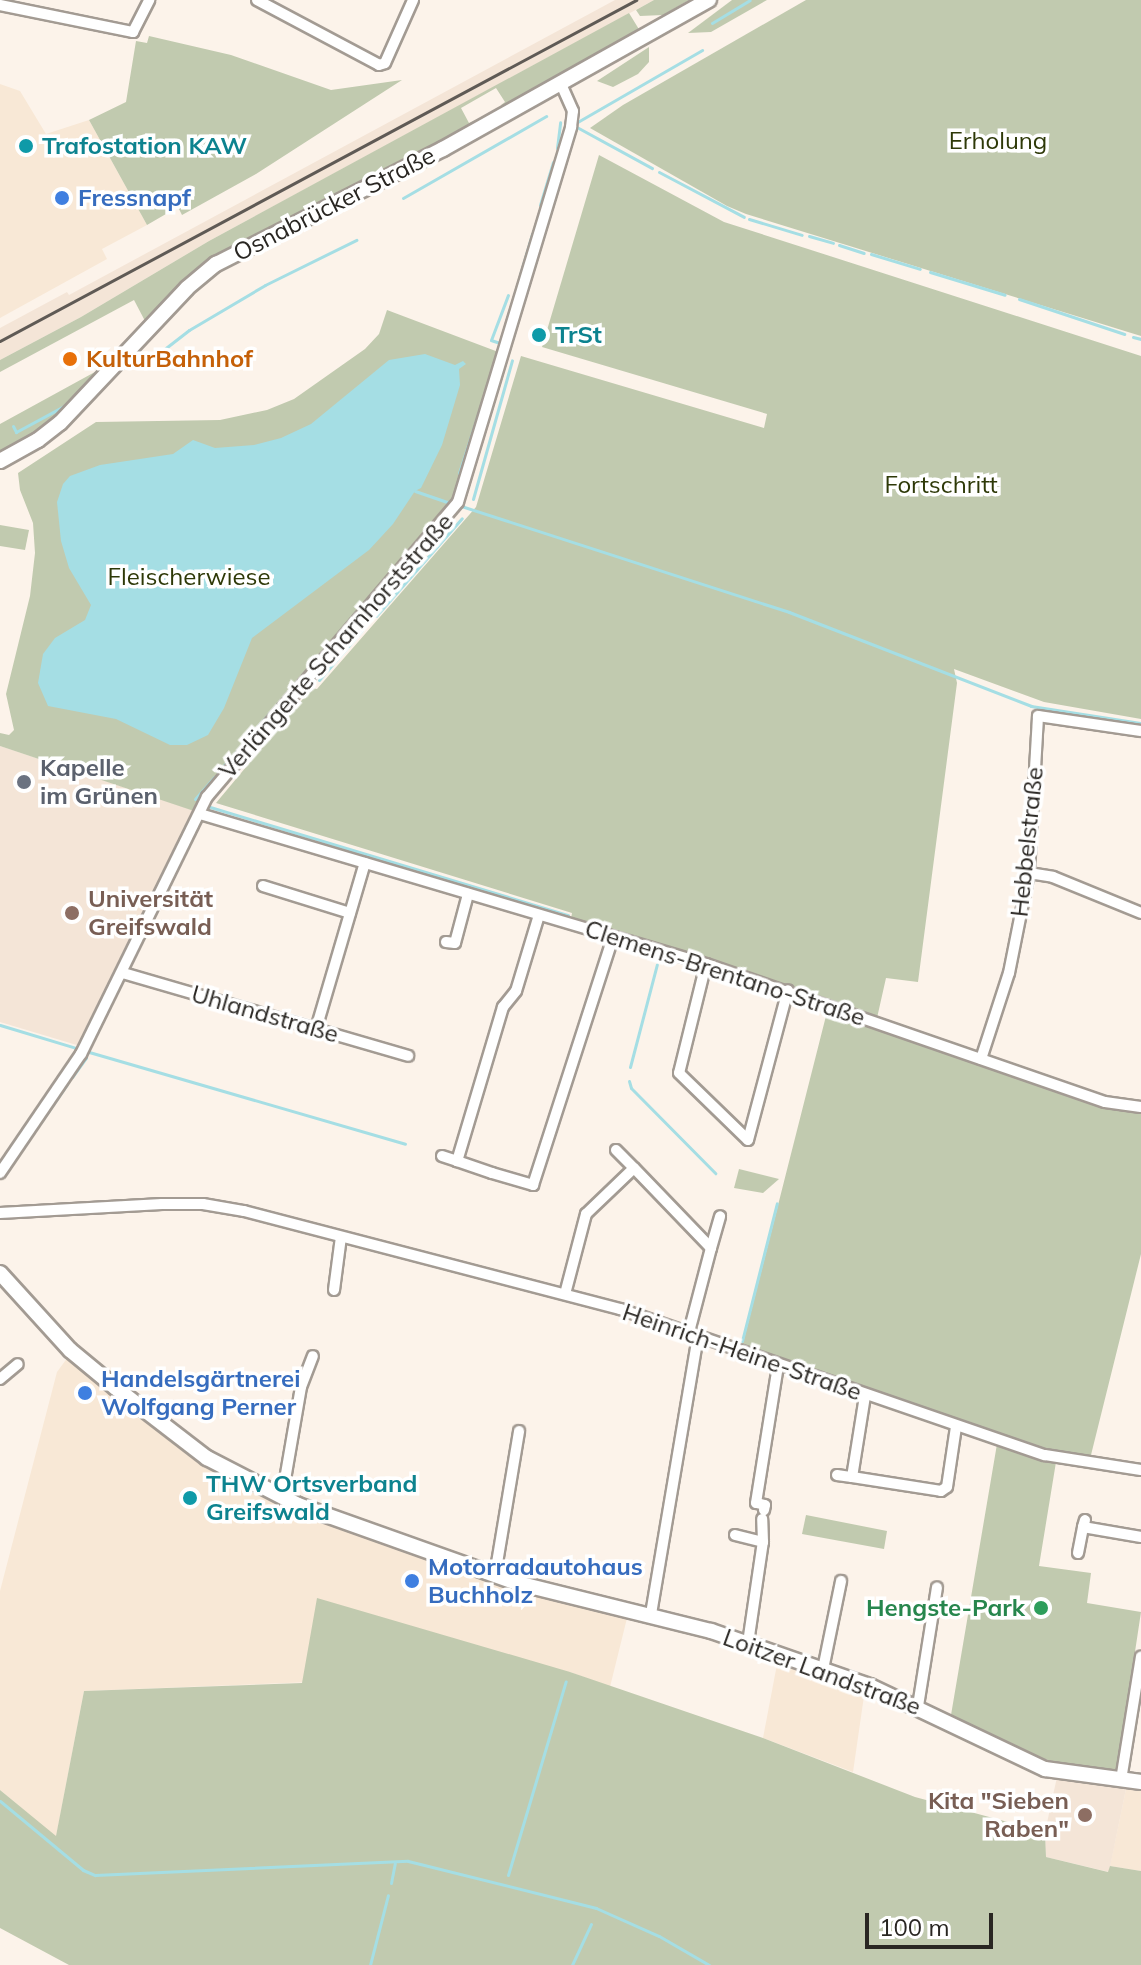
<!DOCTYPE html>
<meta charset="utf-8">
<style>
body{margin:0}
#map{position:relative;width:1141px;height:1965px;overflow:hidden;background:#fcf3ea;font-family:Mulish,sans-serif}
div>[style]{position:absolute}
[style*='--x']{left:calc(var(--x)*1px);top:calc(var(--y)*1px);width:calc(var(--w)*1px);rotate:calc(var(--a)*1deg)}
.commercial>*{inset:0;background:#f8e8d6}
.built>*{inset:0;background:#f4e5d7}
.green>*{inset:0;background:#c1caaf}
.water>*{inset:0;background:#a5dee4}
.stream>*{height:3px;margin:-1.5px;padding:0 1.5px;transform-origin:1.5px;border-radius:1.5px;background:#a5dee4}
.roads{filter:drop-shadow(2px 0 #a39b93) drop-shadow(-2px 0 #a39b93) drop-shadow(0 2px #a39b93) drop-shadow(0 -2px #a39b93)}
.street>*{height:10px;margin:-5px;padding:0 5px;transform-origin:5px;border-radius:5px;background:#fff}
.secondary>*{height:14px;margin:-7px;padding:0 7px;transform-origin:7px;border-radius:7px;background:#fff}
.rail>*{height:3px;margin:-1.5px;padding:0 1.5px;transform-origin:1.5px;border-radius:1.5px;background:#5f5a55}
.dots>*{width:22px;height:22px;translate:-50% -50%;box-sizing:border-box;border:4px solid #fff;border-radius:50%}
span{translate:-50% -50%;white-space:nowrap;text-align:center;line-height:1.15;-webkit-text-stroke:7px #fff;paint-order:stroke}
.park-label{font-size:24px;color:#2e3908}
.culture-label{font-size:24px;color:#0d838f;font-weight:700}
.left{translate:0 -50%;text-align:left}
.shop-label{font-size:24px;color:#366cbe;font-weight:700}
.street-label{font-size:24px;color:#292622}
.food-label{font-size:24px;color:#c56008;font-weight:700}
.worship-label{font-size:24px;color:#5b616d;font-weight:700}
.education-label{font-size:24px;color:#785e54;font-weight:700}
.right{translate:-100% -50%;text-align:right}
.leisure-label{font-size:24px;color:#27864d;font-weight:700}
.scale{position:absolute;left:865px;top:1913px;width:128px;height:36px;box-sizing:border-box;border:4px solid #292622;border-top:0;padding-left:10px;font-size:24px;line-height:28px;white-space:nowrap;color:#292622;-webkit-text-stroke:6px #fff;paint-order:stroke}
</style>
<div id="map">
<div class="commercial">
<i style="clip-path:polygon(0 84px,20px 91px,46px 134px,89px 120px,147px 225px,102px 249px,107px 259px,0 318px)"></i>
<i style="clip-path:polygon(68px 1357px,230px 1477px,628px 1614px,610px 1687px,570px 1672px,84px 1691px,56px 1837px,0 1790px,0 1591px,57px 1372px)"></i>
<i style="clip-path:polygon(778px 1659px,865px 1689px,853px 1772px,763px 1738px)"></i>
<i style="clip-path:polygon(1127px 1784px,1141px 1786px,1141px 1871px,1110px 1866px)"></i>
</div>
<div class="built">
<i style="clip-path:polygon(615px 0,654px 0,209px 241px,81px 317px,0 360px,0 328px,67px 292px,69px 295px)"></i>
<i style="clip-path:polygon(0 746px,193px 810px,80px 1046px,0 1022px)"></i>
<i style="clip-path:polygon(1057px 1777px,1127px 1784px,1109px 1872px,1046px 1857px,1045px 1832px)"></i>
</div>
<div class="green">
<i style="clip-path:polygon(654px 0,689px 0,663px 15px,640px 16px,636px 10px)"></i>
<i style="clip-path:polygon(732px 0,767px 0,711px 32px,688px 33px)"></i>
<i style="clip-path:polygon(806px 0,1141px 0,1141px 336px,746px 214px,727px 206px,590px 128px,623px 105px)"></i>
<i style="clip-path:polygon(629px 13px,640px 31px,509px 107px,501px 105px,505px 102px,496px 88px,461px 108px,469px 123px,493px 112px,491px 117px,235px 248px,143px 329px,138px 329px,145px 321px,134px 300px,0 372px,0 360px,81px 317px,209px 241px)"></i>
<i style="clip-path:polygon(149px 36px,231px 55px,331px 90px,402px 80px,256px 174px,182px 215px,178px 207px,147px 225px,89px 120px,126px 102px,136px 41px,147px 43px)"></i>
<i style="clip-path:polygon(649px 47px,649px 62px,638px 74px,613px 87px,597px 81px)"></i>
<i style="clip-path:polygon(599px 155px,724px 222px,1141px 356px,1141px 719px,1044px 702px,954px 669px,957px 683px,918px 982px,886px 978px,877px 1018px,699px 956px,571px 919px,572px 913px,216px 803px,312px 688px,317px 689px,476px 507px,521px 356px,764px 428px,767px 414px,542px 347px)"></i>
<i style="clip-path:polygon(387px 310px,501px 353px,455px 497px,448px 511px,194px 811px,0 746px,0 733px,9px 735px,14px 730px,6px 694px,30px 596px,35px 553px,33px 523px,20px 490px,18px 473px,96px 422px,220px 420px,267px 410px,294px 399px,365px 349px,379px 334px)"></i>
<i style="clip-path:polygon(129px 339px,129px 343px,45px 429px,0 456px,0 424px,104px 367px)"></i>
<i style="clip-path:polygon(0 525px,29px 530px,25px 550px,0 546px)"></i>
<i style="clip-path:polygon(828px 1008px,1064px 1092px,1116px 1109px,1141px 1111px,1141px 1254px,1090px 1459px,1030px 1445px,742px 1347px)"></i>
<i style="clip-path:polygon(739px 1169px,779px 1179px,763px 1193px,734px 1188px)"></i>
<i style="clip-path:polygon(997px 1444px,1056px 1462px,1039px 1566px,1091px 1573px,1087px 1603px,1141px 1612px,1117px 1771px,1087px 1769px,1031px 1756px,951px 1715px)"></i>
<i style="clip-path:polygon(806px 1515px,887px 1531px,884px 1549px,802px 1534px)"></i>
<i style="clip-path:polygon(317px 1598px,570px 1672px,763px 1738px,915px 1797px,1045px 1832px,1046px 1857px,1108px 1872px,1110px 1866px,1141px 1871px,1141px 1965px,69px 1965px,0 1928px,0 1790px,56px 1836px,84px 1691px,302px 1683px)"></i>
</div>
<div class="water">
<i style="clip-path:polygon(425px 354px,455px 365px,463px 361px,466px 364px,459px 369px,460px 385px,442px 445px,421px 488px,415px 491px,393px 524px,369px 550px,252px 638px,224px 708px,208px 735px,187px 745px,170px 745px,116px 719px,48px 706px,38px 683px,43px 654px,55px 638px,85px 620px,91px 605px,69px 568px,61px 541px,57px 502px,63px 484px,70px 476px,100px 465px,173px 454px,193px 440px,215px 448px,254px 445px,281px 438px,311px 424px,389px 360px)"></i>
</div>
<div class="stream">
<i style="--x:712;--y:23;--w:44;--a:-31.2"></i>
<i style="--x:574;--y:124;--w:148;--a:-30"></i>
<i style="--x:573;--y:125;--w:90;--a:28.6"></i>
<i style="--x:557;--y:148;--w:26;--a:-83"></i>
<i style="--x:659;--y:172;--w:96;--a:27.9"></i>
<i style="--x:403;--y:198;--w:165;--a:-29.8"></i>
<i style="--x:540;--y:205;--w:45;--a:-73.2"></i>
<i style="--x:749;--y:219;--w:55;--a:16.8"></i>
<i style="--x:809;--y:236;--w:25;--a:16"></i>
<i style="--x:839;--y:245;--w:26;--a:18"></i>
<i style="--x:871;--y:254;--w:51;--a:17"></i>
<i style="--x:930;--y:272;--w:78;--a:17"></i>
<i style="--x:520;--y:275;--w:43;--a:-73.7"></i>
<i style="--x:1019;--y:299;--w:111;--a:18.4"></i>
<i style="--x:1133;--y:337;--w:8;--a:14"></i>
<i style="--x:500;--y:343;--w:9;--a:-162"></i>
<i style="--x:491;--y:340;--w:48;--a:-69.3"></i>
<i style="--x:140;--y:368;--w:62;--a:-37.8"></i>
<i style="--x:189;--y:330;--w:88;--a:-30.6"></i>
<i style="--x:265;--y:285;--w:102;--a:-26.3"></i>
<i style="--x:13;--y:426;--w:7;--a:63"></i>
<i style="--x:16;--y:432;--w:55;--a:-28.4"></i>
<i style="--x:64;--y:406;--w:25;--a:-43"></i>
<i style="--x:459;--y:473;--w:127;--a:-72.1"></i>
<i style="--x:415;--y:491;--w:40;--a:18.9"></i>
<i style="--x:473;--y:499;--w:144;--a:-74.3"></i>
<i style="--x:461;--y:506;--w:345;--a:17.9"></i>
<i style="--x:789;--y:612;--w:260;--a:21.2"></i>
<i style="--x:1031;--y:706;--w:111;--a:8.8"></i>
<i style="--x:376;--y:616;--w:130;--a:-48.7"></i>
<i style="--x:319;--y:680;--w:66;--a:-49.3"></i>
<i style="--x:258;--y:726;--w:182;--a:-48.8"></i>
<i style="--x:218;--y:772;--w:42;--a:-47.9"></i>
<i style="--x:195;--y:799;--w:29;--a:-49"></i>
<i style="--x:210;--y:807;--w:374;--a:16.8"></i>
<i style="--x:0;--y:1025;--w:79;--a:16.8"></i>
<i style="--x:89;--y:1052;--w:329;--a:16.2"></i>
<i style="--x:630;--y:1067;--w:106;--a:-75.3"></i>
<i style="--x:72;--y:1077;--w:24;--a:-54"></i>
<i style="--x:629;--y:1081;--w:7;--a:74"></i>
<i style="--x:631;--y:1088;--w:120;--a:45.3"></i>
<i style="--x:41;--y:1122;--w:46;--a:-55.6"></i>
<i style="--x:742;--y:1341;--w:142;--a:-75.8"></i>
<i style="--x:0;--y:1801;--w:108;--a:39.7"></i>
<i style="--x:83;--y:1870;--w:13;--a:23"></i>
<i style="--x:95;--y:1875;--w:313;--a:-2.6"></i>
<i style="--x:408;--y:1861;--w:194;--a:14"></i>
<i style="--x:596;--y:1908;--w:69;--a:24"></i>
<i style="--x:659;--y:1936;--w:58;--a:30.1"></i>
<i style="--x:508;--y:1875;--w:202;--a:-73.4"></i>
<i style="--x:391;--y:1883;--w:20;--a:-79"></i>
<i style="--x:370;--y:1965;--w:72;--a:-75.6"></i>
<i style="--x:572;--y:1965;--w:45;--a:-65.1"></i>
</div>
<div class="roads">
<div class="street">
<i style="--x:257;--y:0;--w:138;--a:28"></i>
<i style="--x:379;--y:65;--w:6;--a:-18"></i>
<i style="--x:385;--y:63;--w:69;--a:-66"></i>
<i style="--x:0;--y:5;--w:136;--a:11.5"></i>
<i style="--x:133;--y:32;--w:36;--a:-63"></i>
<i style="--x:200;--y:814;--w:528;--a:16.51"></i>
<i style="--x:706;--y:964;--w:422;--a:19.1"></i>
<i style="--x:1105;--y:1102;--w:36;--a:8"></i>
<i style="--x:1029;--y:873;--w:24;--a:9"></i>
<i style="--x:1053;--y:877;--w:95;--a:22.2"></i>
<i style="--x:263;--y:886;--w:91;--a:17.2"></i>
<i style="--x:539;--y:915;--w:79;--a:106.8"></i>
<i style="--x:516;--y:991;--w:21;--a:129"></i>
<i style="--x:503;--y:1007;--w:161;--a:106.6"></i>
<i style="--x:457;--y:1161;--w:37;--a:19"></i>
<i style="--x:492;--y:1173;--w:43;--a:16.3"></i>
<i style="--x:533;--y:1185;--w:261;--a:-72.1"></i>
<i style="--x:446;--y:942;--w:9;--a:6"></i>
<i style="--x:455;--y:943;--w:51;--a:-75.1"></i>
<i style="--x:706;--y:964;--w:112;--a:103.9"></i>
<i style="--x:679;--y:1073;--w:96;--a:44.2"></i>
<i style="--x:748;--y:1140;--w:155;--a:-75.1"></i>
<i style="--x:123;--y:973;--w:297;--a:16.2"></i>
<i style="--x:316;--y:1029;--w:173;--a:-73.6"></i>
<i style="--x:981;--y:1059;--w:90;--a:-72"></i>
<i style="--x:1009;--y:973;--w:102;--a:-78.7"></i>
<i style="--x:1029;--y:873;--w:157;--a:-86.7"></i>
<i style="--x:1038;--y:716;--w:104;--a:8.3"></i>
<i style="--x:616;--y:1150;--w:25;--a:45"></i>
<i style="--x:442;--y:1156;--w:16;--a:18"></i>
<i style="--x:0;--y:1173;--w:144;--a:-55.8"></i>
<i style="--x:81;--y:1054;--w:286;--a:-63.9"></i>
<i style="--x:207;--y:797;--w:387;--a:-49.6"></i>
<i style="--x:458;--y:502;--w:392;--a:-73.2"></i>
<i style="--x:571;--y:127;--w:16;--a:-83"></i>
<i style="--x:573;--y:111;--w:32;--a:-114"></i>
<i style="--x:0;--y:1213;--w:162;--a:-3.2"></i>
<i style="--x:162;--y:1204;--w:41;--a:0"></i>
<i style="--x:203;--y:1204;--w:42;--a:9.7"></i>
<i style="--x:244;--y:1211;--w:389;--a:14.6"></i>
<i style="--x:620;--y:1309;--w:449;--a:19"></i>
<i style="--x:1045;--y:1455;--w:97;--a:8.9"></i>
<i style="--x:711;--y:1248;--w:33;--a:-74"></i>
<i style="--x:334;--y:1290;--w:53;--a:-82.5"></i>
<i style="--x:565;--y:1294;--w:83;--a:-75.3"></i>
<i style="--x:586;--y:1214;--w:66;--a:-43.8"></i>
<i style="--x:634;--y:1168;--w:111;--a:46.1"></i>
<i style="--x:711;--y:1248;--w:87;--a:104.7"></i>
<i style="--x:0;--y:1379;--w:23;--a:-40"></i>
<i style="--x:865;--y:1396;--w:82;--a:99.1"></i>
<i style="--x:852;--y:1477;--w:90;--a:8.9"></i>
<i style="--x:941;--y:1491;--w:7;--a:-34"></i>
<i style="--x:947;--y:1487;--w:61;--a:-81.5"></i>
<i style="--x:837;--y:1475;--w:15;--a:8"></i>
<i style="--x:282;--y:1497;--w:112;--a:-80.2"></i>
<i style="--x:301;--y:1387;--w:33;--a:-69"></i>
<i style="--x:764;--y:1510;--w:5;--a:-79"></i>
<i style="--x:765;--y:1505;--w:9;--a:-167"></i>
<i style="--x:756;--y:1503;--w:139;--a:-80.9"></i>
<i style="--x:1085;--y:1520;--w:7;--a:106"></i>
<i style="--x:1083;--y:1527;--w:59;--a:9.8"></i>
<i style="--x:735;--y:1535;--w:29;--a:14"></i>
<i style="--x:1078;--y:1553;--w:26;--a:-79"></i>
<i style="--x:495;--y:1575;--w:146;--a:-80.5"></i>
<i style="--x:651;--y:1614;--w:282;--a:-80.4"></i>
<i style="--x:748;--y:1643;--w:102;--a:-81.6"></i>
<i style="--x:763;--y:1542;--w:23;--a:-92"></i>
<i style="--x:823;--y:1669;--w:90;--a:-78.4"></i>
<i style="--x:918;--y:1706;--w:120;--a:-80.9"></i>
<i style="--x:1121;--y:1780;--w:125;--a:-80.8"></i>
</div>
<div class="secondary">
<i style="--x:0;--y:461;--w:43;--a:-28.9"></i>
<i style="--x:38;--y:440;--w:28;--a:-38"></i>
<i style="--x:60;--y:423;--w:185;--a:-46.7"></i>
<i style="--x:187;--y:288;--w:38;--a:-40"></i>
<i style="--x:216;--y:264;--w:254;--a:-26.9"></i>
<i style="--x:443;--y:149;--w:305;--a:-29.3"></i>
<i style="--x:0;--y:1273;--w:104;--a:47.7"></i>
<i style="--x:70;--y:1350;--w:60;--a:39.6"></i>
<i style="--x:116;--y:1388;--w:115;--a:37.6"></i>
<i style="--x:207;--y:1458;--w:102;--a:27.3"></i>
<i style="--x:298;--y:1505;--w:232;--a:19.6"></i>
<i style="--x:517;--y:1583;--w:200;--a:13.9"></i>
<i style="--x:711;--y:1631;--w:168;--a:19.1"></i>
<i style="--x:870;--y:1686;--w:194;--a:25.4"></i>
<i style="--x:1045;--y:1769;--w:97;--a:7.7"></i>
</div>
</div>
<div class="rail">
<i style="--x:0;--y:341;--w:722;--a:-28.2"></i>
</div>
<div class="dots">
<i style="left:26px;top:146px;background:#0f9aa8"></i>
<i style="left:62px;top:198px;background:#3f7fe0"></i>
<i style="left:539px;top:335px;background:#0f9aa8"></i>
<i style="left:70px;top:359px;background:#e8710a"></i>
<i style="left:24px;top:782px;background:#6b7280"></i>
<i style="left:72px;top:913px;background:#8d6e63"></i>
<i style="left:85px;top:1393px;background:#3f7fe0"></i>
<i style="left:190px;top:1498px;background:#0f9aa8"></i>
<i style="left:412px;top:1581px;background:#3f7fe0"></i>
<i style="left:1041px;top:1608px;background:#2e9e5b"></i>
<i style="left:1085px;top:1815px;background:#8d6e63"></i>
</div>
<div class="park-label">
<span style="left:998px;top:141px">Erholung</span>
<span style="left:941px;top:485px">Fortschritt</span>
<span style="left:189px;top:577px">Fleischerwiese</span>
</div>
<div class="culture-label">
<span class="left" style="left:42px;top:146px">Trafostation KAW</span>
<span class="left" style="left:555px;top:335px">TrSt</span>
<span class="left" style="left:206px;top:1498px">THW Ortsverband<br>Greifswald</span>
</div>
<div class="shop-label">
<span class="left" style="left:78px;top:198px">Fressnapf</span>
<span class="left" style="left:101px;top:1393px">Handelsgärtnerei<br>Wolfgang Perner</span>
<span class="left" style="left:428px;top:1581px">Motorradautohaus<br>Buchholz</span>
</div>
<div class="street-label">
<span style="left:334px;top:204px;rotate:-27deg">Osnabrücker Straße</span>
<span style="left:336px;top:646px;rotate:-49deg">Verlängerte Scharnhorststraße</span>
<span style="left:1027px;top:842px;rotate:-84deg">Hebbelstraße</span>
<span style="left:725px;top:973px;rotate:18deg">Clemens-Brentano-Straße</span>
<span style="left:265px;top:1014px;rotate:16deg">Uhlandstraße</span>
<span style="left:742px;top:1352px;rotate:19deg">Heinrich-Heine-Straße</span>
<span style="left:822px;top:1672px;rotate:20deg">Loitzer Landstraße</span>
</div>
<div class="food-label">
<span class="left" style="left:86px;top:359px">KulturBahnhof</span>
</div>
<div class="worship-label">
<span class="left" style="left:40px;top:782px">Kapelle<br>im Grünen</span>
</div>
<div class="education-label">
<span class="left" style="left:88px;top:913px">Universität<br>Greifswald</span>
<span class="right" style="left:1069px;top:1815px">Kita "Sieben<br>Raben"</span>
</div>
<div class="leisure-label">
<span class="right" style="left:1025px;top:1608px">Hengste-Park</span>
</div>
<div class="scale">100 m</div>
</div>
